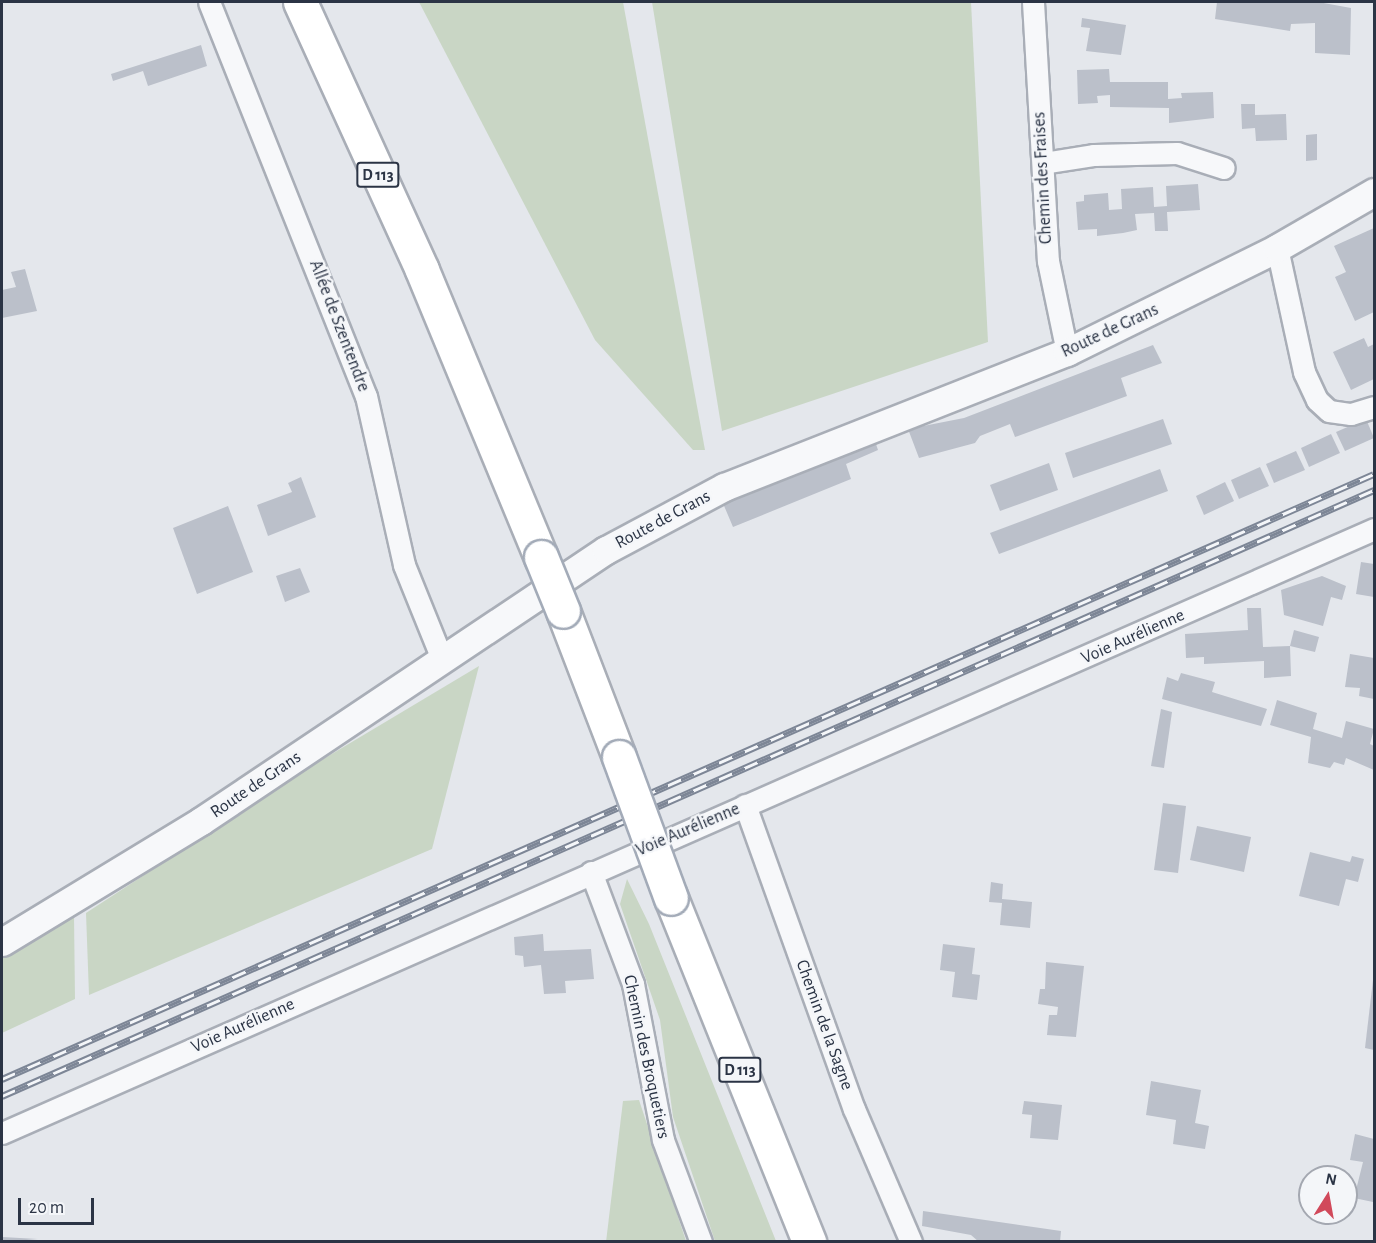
<!DOCTYPE html>
<meta charset="utf-8">
<style>
body{margin:0}
#map{position:relative;width:1376px;height:1243px;overflow:hidden;background:#e4e7ec;font-family:"Alegreya Sans",sans-serif}
div>[style]{position:absolute}
[style*='--x']{left:calc(var(--x)*1px);top:calc(var(--y)*1px);width:calc(var(--w)*1px);rotate:calc(var(--a)*1deg)}
.green>*{inset:0;background:#c9d6c5}
.building>*{inset:0;background:#bbc0ca}
.roads{filter:drop-shadow(2px 0 #a9aeb7) drop-shadow(-2px 0 #a9aeb7) drop-shadow(0 2px #a9aeb7) drop-shadow(0 -2px #a9aeb7)}
.minor>*{height:21px;margin:-10.5px;padding:0 10.5px;transform-origin:10.5px;border-radius:10.5px;background:#f7f8fa}
.tertiary>*{height:27px;margin:-13.5px;padding:0 13.5px;transform-origin:13.5px;border-radius:13.5px;background:#f7f8fa}
.primary>*{height:33px;margin:-16.5px;padding:0 16.5px;transform-origin:16.5px;border-radius:16.5px;background:#fff}
.rail>*{height:7px;margin-top:-3.5px;transform-origin:0;background:repeating-linear-gradient(90deg,#f4f6f9 0 14px,#7d8696 0 28px);box-sizing:border-box;border-block:2px solid #7d8696}
.bridges{filter:drop-shadow(2px 0 #a3abb8) drop-shadow(-2px 0 #a3abb8) drop-shadow(0 2px #a3abb8) drop-shadow(0 -2px #a3abb8)}
.primary-bridge>*{height:33px;margin:-16.5px;padding:0 16.5px;transform-origin:16.5px;border-radius:16.5px;background:#fff}
span{translate:-50% -50%;white-space:nowrap;text-align:center;line-height:1.15;-webkit-text-stroke:4.5px #f4f6f9;paint-order:stroke}
.shield-label span{padding:2px 4px;background:#f4f6f9;border:2px solid;border-radius:4px;-webkit-text-stroke-width:0}
.shield-label{font-size:16px;color:#2b3445;font-weight:700}
.street-label{font-size:18px;color:#2b3445}
.frame{position:absolute;inset:0;border:3px solid #2b3445;pointer-events:none}
.north{position:absolute;left:1298px;top:1165px;width:60px;height:60px;box-sizing:border-box;background:#f4f6f9;border:2px solid #a4a8b1;border-radius:50%;rotate:11deg;font-size:16px;font-weight:700;line-height:24px;text-align:center;color:#2b3445}
.north::after{content:'';display:block;margin:auto;width:21px;height:27px;background:#d1495b;clip-path:polygon(50% 0,100% 100%,50% 72%,0 100%)}
.scale{position:absolute;left:18px;top:1198px;width:76px;height:27px;box-sizing:border-box;border:3px solid #2b3445;border-top:0;padding-left:8px;font-size:18px;line-height:21px;white-space:nowrap;color:#2b3445;-webkit-text-stroke:4px #f4f6f9;paint-order:stroke}
</style>
<div id="map">
<div class="green">
<i style="clip-path:polygon(419px 2px,623px 2px,705px 450px,693px 450px,595px 340px)"></i>
<i style="clip-path:polygon(652px 2px,971px 2px,988px 342px,722px 431px)"></i>
<i style="clip-path:polygon(479px 666px,432px 849px,89px 995px,86px 913px,305px 770px)"></i>
<i style="clip-path:polygon(627px 879px,649px 924px,776px 1241px,715px 1241px,673px 1117px,660px 1020px,620px 904px)"></i>
<i style="clip-path:polygon(74px 916px,75px 999px,2px 1033px,2px 957px)"></i>
<i style="clip-path:polygon(639px 1100px,686px 1241px,606px 1242px,623px 1101px)"></i>
</div>
<div class="building">
<i style="clip-path:polygon(1217px 2px,1318px 2px,1351px 8px,1350px 55px,1315px 53px,1315px 23px,1291px 24px,1290px 31px,1215px 19px)"></i>
<i style="clip-path:polygon(1082px 18px,1126px 25px,1121px 55px,1086px 51px,1090px 28px,1081px 27px)"></i>
<i style="clip-path:polygon(201px 45px,207px 66px,148px 86px,143px 71px,113px 81px,111px 74px)"></i>
<i style="clip-path:polygon(1109px 69px,1110px 82px,1168px 82px,1168px 99px,1182px 98px,1181px 93px,1213px 92px,1214px 118px,1169px 123px,1169px 108px,1110px 107px,1110px 95px,1097px 96px,1098px 103px,1078px 104px,1077px 70px)"></i>
<i style="clip-path:polygon(1241px 104px,1255px 104px,1255px 115px,1286px 114px,1287px 140px,1256px 141px,1255px 128px,1242px 129px)"></i>
<i style="clip-path:polygon(1317px 134px,1317px 160px,1306px 161px,1306px 135px)"></i>
<i style="clip-path:polygon(1198px 184px,1200px 210px,1167px 212px,1168px 231px,1155px 231px,1154px 213px,1135px 214px,1137px 230px,1123px 233px,1097px 236px,1097px 229px,1078px 230px,1076px 202px,1084px 201px,1084px 195px,1108px 193px,1109px 210px,1122px 209px,1121px 189px,1153px 187px,1154px 207px,1167px 206px,1166px 186px)"></i>
<i style="clip-path:polygon(1374px 228px,1374px 312px,1355px 321px,1335px 277px,1346px 272px,1334px 246px)"></i>
<i style="clip-path:polygon(25px 269px,37px 311px,2px 318px,2px 290px,16px 287px,11px 272px)"></i>
<i style="clip-path:polygon(1364px 338px,1368px 347px,1374px 344px,1374px 379px,1351px 390px,1333px 352px)"></i>
<i style="clip-path:polygon(1153px 345px,1162px 363px,1121px 378px,1127px 396px,1015px 437px,1010px 424px,980px 436px,975px 443px,919px 458px,908px 429px,964px 418px)"></i>
<i style="clip-path:polygon(1163px 419px,1172px 444px,1073px 478px,1065px 453px)"></i>
<i style="clip-path:polygon(1366px 419px,1374px 438px,1345px 451px,1336px 432px)"></i>
<i style="clip-path:polygon(1331px 434px,1340px 453px,1309px 467px,1301px 448px)"></i>
<i style="clip-path:polygon(875px 441px,878px 450px,846px 464px,851px 479px,733px 527px,722px 501px)"></i>
<i style="clip-path:polygon(1296px 451px,1305px 470px,1274px 483px,1266px 464px)"></i>
<i style="clip-path:polygon(1049px 463px,1058px 490px,1000px 511px,990px 485px)"></i>
<i style="clip-path:polygon(1260px 467px,1269px 486px,1239px 499px,1231px 480px)"></i>
<i style="clip-path:polygon(1160px 469px,1168px 491px,999px 554px,990px 533px)"></i>
<i style="clip-path:polygon(301px 477px,316px 517px,268px 536px,257px 505px,292px 492px,288px 483px)"></i>
<i style="clip-path:polygon(1225px 482px,1234px 501px,1204px 515px,1196px 496px)"></i>
<i style="clip-path:polygon(228px 506px,253px 572px,197px 594px,173px 528px)"></i>
<i style="clip-path:polygon(1361px 562px,1374px 564px,1374px 597px,1356px 594px)"></i>
<i style="clip-path:polygon(300px 568px,310px 592px,285px 602px,276px 576px)"></i>
<i style="clip-path:polygon(1322px 576px,1346px 586px,1342px 600px,1331px 597px,1323px 626px,1284px 615px,1281px 590px)"></i>
<i style="clip-path:polygon(1247px 608px,1261px 608px,1263px 647px,1290px 646px,1291px 676px,1264px 678px,1264px 661px,1204px 664px,1204px 657px,1186px 658px,1185px 634px,1248px 630px)"></i>
<i style="clip-path:polygon(1294px 630px,1319px 637px,1315px 652px,1290px 646px)"></i>
<i style="clip-path:polygon(1350px 654px,1374px 658px,1374px 699px,1359px 696px,1360px 688px,1345px 687px)"></i>
<i style="clip-path:polygon(1181px 673px,1215px 682px,1212px 692px,1267px 709px,1261px 726px,1162px 699px,1167px 677px,1178px 681px)"></i>
<i style="clip-path:polygon(1277px 700px,1317px 713px,1313px 729px,1342px 738px,1346px 721px,1374px 729px,1370px 744px,1374px 746px,1374px 770px,1346px 758px,1344px 765px,1334px 762px,1330px 768px,1308px 763px,1311px 737px,1270px 725px)"></i>
<i style="clip-path:polygon(1161px 709px,1172px 712px,1164px 768px,1151px 766px)"></i>
<i style="clip-path:polygon(1163px 803px,1186px 806px,1178px 873px,1154px 870px)"></i>
<i style="clip-path:polygon(1197px 826px,1251px 837px,1244px 872px,1190px 860px)"></i>
<i style="clip-path:polygon(1310px 852px,1350px 862px,1352px 856px,1364px 859px,1358px 882px,1346px 879px,1339px 906px,1299px 896px)"></i>
<i style="clip-path:polygon(991px 882px,1003px 884px,1002px 899px,1032px 902px,1030px 928px,1000px 925px,1002px 903px,989px 902px)"></i>
<i style="clip-path:polygon(543px 934px,544px 951px,591px 949px,594px 979px,565px 981px,566px 993px,544px 994px,541px 965px,524px 967px,523px 956px,515px 955px,514px 937px)"></i>
<i style="clip-path:polygon(943px 944px,975px 948px,972px 974px,980px 975px,977px 1000px,952px 997px,955px 972px,940px 970px)"></i>
<i style="clip-path:polygon(1046px 962px,1084px 966px,1076px 1037px,1047px 1035px,1049px 1015px,1057px 1015px,1058px 1007px,1038px 1004px,1040px 989px,1045px 989px)"></i>
<i style="clip-path:polygon(1373px 980px,1374px 980px,1374px 1050px,1365px 1048px)"></i>
<i style="clip-path:polygon(1151px 1081px,1201px 1090px,1195px 1123px,1209px 1126px,1205px 1149px,1173px 1144px,1176px 1120px,1146px 1115px)"></i>
<i style="clip-path:polygon(1024px 1101px,1062px 1105px,1058px 1140px,1030px 1138px,1032px 1115px,1022px 1114px)"></i>
<i style="clip-path:polygon(1355px 1134px,1374px 1139px,1374px 1209px,1373px 1202px,1354px 1198px,1363px 1162px,1350px 1160px)"></i>
<i style="clip-path:polygon(923px 1211px,1061px 1231px,1060px 1242px,979px 1242px,971px 1235px,922px 1226px)"></i>
<i style="clip-path:polygon(2px 1237px,38px 1239px,2px 1242px)"></i>
</div>
<div class="roads">
<div class="minor">
<i style="--x:209;--y:2;--w:424;--a:68.3"></i>
<i style="--x:366;--y:396;--w:173;--a:77.3"></i>
<i style="--x:404;--y:565;--w:101;--a:68"></i>
<i style="--x:1033;--y:2;--w:259;--a:86.7"></i>
<i style="--x:1048;--y:261;--w:93;--a:78.2"></i>
<i style="--x:1043;--y:163;--w:52;--a:-8.9"></i>
<i style="--x:1094;--y:155;--w:83;--a:-1.4"></i>
<i style="--x:1177;--y:153;--w:49;--a:17.7"></i>
<i style="--x:1277;--y:248;--w:127;--a:77.7"></i>
<i style="--x:1304;--y:372;--w:31;--a:65"></i>
<i style="--x:1317;--y:400;--w:16;--a:43"></i>
<i style="--x:1329;--y:411;--w:22;--a:8"></i>
<i style="--x:1351;--y:414;--w:24;--a:-17"></i>
<i style="--x:745;--y:805;--w:323;--a:70.3"></i>
<i style="--x:854;--y:1109;--w:145;--a:66.8"></i>
<i style="--x:591;--y:872;--w:120;--a:69.4"></i>
<i style="--x:633;--y:984;--w:159;--a:79.1"></i>
<i style="--x:663;--y:1140;--w:109;--a:69.6"></i>
<i style="--x:2;--y:1133;--w:1499;--a:-23.76"></i>
</div>
<div class="tertiary">
<i style="--x:2;--y:942;--w:233;--a:-31.3"></i>
<i style="--x:201;--y:821;--w:487;--a:-33.8"></i>
<i style="--x:606;--y:550;--w:134;--a:-28.1"></i>
<i style="--x:724;--y:487;--w:369;--a:-21.5"></i>
<i style="--x:1067;--y:352;--w:234;--a:-26.3"></i>
<i style="--x:1277;--y:248;--w:112;--a:-30"></i>
</div>
<div class="primary">
<i style="--x:300;--y:2;--w:294;--a:65.5"></i>
<i style="--x:422;--y:270;--w:311;--a:67.5"></i>
<i style="--x:563;--y:611;--w:156;--a:69"></i>
<i style="--x:671;--y:898;--w:371;--a:68.1"></i>
</div>
</div>
<div class="rail">
<i style="--x:2;--y:1079;--w:1499;--a:-23.8"></i>
<i style="--x:2;--y:1096;--w:1500;--a:-23.83"></i>
</div>
<div class="bridges">
<div class="primary-bridge">
<i style="--x:541;--y:557;--w:58;--a:67.8"></i>
<i style="--x:619;--y:757;--w:150;--a:69.8"></i>
</div>
</div>
<div class="shield-label">
<span style="left:378px;top:175px">D 113</span>
<span style="left:740px;top:1070px">D 113</span>
</div>
<div class="street-label">
<span style="left:1043px;top:178px;rotate:-93deg">Chemin des Fraises</span>
<span style="left:339px;top:326px;rotate:69deg">Allée de Szentendre</span>
<span style="left:1110px;top:331px;rotate:-25deg">Route de Grans</span>
<span style="left:663px;top:520px;rotate:-28deg">Route de Grans</span>
<span style="left:1133px;top:637px;rotate:-24deg">Voie Aurélienne</span>
<span style="left:256px;top:785px;rotate:-34deg">Route de Grans</span>
<span style="left:688px;top:830px;rotate:-23deg">Voie Aurélienne</span>
<span style="left:824px;top:1025px;rotate:70deg">Chemin de la Sagne</span>
<span style="left:243px;top:1026px;rotate:-24deg">Voie Aurélienne</span>
<span style="left:646px;top:1057px;rotate:78deg">Chemin des Broquetiers</span>
</div>
<div class="frame"></div>
<div class="north">N</div>
<div class="scale">20 m</div>
</div>
